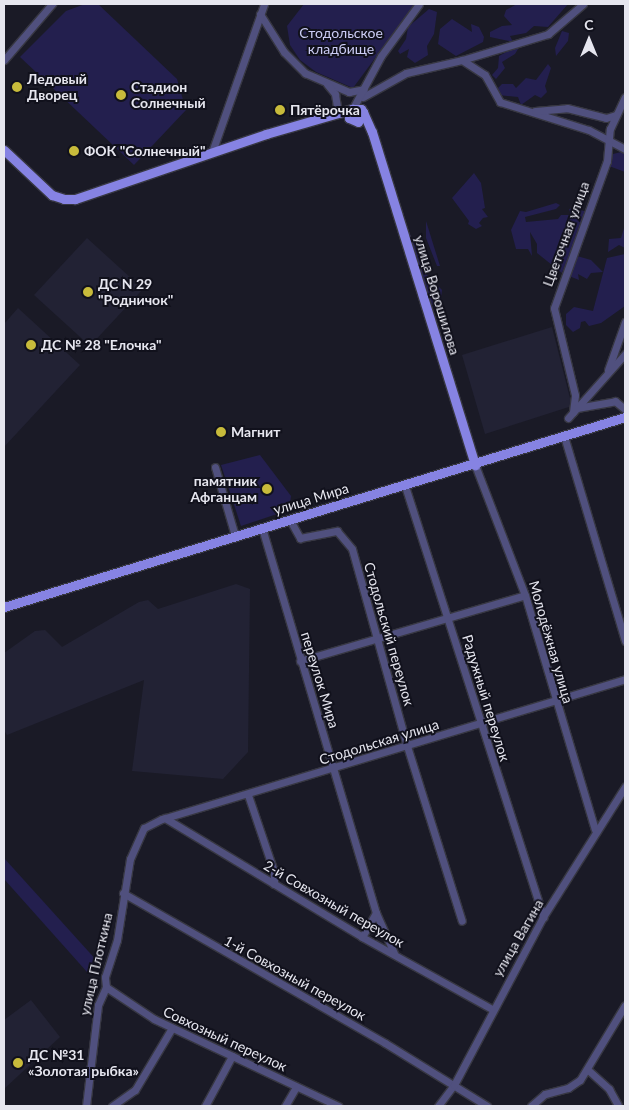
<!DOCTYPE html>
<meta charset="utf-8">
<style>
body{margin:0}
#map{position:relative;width:629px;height:1110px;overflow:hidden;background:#1a1a26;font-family:Lato,sans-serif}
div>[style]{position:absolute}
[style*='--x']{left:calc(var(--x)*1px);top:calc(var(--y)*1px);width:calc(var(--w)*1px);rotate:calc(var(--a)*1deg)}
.built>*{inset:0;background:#222234}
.green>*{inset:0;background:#231f4e}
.roads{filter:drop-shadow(1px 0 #373742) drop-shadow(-1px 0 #373742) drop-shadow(0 1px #373742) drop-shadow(0 -1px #373742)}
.minor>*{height:7px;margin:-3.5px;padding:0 3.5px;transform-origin:3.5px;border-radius:3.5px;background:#50507e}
.major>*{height:9px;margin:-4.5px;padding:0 4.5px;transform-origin:4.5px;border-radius:4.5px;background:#8683e3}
.dots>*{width:14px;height:14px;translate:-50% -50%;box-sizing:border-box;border:2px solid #11111c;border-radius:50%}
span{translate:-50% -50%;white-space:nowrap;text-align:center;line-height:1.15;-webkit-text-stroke:4px #11111c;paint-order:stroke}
.park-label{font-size:14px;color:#cbccf4}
.poi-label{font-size:14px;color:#e6e6ef;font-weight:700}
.left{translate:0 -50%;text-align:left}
.right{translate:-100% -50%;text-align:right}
.street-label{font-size:14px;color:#e6e6ef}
.frame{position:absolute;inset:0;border:5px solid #e6e6ef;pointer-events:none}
.north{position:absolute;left:564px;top:15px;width:50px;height:50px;-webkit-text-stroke:4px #11111c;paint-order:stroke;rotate:0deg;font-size:14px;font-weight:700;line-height:20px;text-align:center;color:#e6e6ef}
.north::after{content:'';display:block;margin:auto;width:18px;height:22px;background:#e6e6ef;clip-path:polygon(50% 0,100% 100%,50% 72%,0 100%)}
</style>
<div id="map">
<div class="built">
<i style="clip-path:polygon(87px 238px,143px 289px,90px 346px,34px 295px)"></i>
<i style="clip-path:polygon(18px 308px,80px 365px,4px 447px,4px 324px)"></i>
<i style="clip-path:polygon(552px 327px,572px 406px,485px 434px,462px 355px)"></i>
<i style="clip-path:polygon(236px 584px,250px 589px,248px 752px,223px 779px,132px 771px,144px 680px,7px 735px,4px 730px,4px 653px,35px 631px,45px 630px,62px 647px,139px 602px,148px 600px,158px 609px)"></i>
<i style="clip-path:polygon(31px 1000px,60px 1037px,4px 1089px,4px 1020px)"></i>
</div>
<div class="green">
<i style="clip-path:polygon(85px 4px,98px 4px,177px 79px,186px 110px,134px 165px,20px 57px,66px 11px)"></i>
<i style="clip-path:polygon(304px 4px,415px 4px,353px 88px,316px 72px,300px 60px,290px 45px,287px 26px)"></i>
<i style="clip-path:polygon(517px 4px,568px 4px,548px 27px,534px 26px,526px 33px,510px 36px,513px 42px,490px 37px,490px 32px,502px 26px,512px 25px,504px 16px,506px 10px)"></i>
<i style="clip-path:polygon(429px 9px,437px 12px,434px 34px,427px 46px,428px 55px,415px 63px,407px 57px,409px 49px,400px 54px,398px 51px,406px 39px,408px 27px)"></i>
<i style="clip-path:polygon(452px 19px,472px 32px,471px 24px,479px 27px,484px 37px,483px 42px,456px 56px,438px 44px,440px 29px)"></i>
<i style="clip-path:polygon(562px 31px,569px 33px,568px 41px,556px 56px,555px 48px)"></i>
<i style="clip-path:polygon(521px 44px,515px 54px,502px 62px,505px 68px,496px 79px,492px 75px,498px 68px,499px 56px)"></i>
<i style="clip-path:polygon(548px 64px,551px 68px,545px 86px,547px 92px,541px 98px,535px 95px,521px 105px,518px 97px,498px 95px,496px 90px,502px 84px,513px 84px,516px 88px,526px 78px,536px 80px)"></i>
<i style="clip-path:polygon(625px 151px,625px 172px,609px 166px,613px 154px)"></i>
<i style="clip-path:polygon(474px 173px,481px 183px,485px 208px,482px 209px,488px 217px,483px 218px,479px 223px,482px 226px,476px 229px,468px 224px,469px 221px,452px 198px)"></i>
<i style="clip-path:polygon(556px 203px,560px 205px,556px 209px,525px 217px,526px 222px,558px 219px,561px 215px,571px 215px,569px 209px,574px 208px,587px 212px,562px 273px,537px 253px,537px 244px,530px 232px,532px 256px,528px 249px,516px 249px,511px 230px,520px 211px,526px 212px)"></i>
<i style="clip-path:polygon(426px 221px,440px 266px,437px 266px,426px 238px)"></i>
<i style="clip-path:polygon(625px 225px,625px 248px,619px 245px,608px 252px,609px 239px,621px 238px)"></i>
<i style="clip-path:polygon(407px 227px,418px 253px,427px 259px,422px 270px,442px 290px,439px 313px,430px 302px)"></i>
<i style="clip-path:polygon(625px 254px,625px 306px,601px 323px,589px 326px,585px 321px,581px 322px,580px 328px,573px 332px,566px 325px,566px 314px,574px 307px,593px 311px,607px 258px)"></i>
<i style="clip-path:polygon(577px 256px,591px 260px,603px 272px,591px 273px,587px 279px,578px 274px,579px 280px,569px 276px)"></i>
<i style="clip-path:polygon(260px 455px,291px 496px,289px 510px,241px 526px,221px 465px)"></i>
<i style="clip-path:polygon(4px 858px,98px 962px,87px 972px,4px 879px)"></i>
</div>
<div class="roads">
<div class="minor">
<i style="--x:260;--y:14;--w:45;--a:57.7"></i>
<i style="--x:284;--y:52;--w:30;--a:45"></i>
<i style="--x:305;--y:73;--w:48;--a:23.4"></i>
<i style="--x:349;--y:92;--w:15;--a:-11"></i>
<i style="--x:4;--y:60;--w:74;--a:-49.4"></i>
<i style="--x:462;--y:60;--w:90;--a:-16.8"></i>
<i style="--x:548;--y:34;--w:46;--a:-40.6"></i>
<i style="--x:327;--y:84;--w:13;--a:51"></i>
<i style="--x:335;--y:94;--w:19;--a:81"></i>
<i style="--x:363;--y:97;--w:49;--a:-29.2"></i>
<i style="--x:406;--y:73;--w:57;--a:-13.1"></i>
<i style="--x:462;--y:60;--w:27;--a:33"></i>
<i style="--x:485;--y:75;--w:31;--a:61"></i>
<i style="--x:500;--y:102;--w:93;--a:17.5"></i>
<i style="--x:589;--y:130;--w:41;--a:27.8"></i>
<i style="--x:353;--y:108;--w:59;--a:-61.7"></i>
<i style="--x:381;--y:56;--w:64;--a:-53.8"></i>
<i style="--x:535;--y:111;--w:32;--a:-5"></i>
<i style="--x:567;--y:108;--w:40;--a:14.4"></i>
<i style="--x:606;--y:118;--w:10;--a:-17"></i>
<i style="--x:212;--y:152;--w:157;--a:-70.6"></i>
<i style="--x:608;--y:370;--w:51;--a:-70.5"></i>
<i style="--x:577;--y:408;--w:39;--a:-10"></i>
<i style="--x:615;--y:401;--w:13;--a:39"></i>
<i style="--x:573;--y:412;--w:17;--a:-83"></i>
<i style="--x:575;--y:395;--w:89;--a:-103.6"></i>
<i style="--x:554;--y:308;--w:156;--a:-70.2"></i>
<i style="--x:607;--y:161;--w:32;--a:-85"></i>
<i style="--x:610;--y:129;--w:35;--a:-65"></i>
<i style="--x:568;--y:418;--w:86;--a:-48.3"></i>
<i style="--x:564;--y:436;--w:214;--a:73.4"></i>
<i style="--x:475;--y:465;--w:139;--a:69"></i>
<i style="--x:525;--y:595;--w:245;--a:73.4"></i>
<i style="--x:215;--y:467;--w:72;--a:73.8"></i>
<i style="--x:405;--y:486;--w:453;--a:72.2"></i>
<i style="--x:290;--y:520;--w:21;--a:61"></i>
<i style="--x:300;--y:538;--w:38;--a:-11"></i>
<i style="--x:337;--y:531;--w:23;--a:50"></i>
<i style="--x:352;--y:549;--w:205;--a:74.4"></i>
<i style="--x:407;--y:746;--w:183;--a:72.6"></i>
<i style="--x:262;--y:528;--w:402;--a:73.5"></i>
<i style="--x:376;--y:913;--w:44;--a:65.8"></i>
<i style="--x:300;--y:661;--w:234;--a:-16.3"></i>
<i style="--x:248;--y:795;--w:81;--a:71.3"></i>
<i style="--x:274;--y:872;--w:12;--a:90"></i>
<i style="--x:165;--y:818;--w:230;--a:31.1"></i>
<i style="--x:362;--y:937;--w:149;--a:29"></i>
<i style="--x:123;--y:893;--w:302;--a:29.8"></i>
<i style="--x:385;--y:1043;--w:120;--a:31.7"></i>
<i style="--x:362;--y:937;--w:28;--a:-60"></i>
<i style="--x:106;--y:987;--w:58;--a:33.7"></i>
<i style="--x:154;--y:1019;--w:204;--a:25.3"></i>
<i style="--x:587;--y:1069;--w:30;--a:42"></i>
<i style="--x:609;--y:1089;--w:18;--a:61"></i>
<i style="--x:86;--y:1106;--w:102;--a:-83.2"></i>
<i style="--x:98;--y:1005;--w:20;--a:-66"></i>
<i style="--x:106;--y:987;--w:10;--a:-96"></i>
<i style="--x:105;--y:977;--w:39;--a:-72"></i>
<i style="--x:117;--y:940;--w:82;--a:-80.9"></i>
<i style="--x:130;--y:859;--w:34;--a:-66"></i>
<i style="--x:144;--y:828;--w:20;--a:-27"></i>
<i style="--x:162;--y:819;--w:484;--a:-16.8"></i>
<i style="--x:112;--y:1106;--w:28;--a:-35"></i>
<i style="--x:135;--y:1090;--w:72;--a:-59.2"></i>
<i style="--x:205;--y:1106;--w:57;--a:-61.6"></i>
<i style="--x:285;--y:1106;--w:22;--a:-60"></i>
<i style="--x:438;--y:1106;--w:26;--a:-53"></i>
<i style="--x:454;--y:1085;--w:190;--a:-62.1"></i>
<i style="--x:543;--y:917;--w:154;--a:-57.8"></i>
<i style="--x:531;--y:1106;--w:18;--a:-41"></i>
<i style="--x:545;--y:1094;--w:24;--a:-15"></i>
<i style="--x:568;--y:1088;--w:14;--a:-34"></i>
<i style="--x:580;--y:1080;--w:87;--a:-59"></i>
</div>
<div class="major">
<i style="--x:363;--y:112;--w:11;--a:117"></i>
<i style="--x:358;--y:122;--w:10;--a:-156"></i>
<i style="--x:349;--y:118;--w:9;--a:-72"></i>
<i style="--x:352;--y:109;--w:9;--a:0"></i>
<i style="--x:361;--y:109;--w:4;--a:56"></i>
<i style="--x:363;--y:112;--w:22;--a:66"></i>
<i style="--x:372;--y:132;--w:349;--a:72.8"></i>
<i style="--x:4;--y:150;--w:66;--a:43.2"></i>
<i style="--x:52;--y:195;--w:13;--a:18"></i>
<i style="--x:64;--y:199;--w:11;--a:0"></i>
<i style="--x:75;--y:199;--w:202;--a:-18.8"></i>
<i style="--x:266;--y:134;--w:90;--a:-16.2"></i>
<i style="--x:4;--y:607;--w:649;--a:-17.01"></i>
</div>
</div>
<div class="dots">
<i style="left:17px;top:87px;background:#c8bb3b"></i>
<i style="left:121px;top:95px;background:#c8bb3b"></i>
<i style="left:280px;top:110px;background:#c8bb3b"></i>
<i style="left:74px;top:151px;background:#c8bb3b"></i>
<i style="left:88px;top:292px;background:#c8bb3b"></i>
<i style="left:31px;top:345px;background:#c8bb3b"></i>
<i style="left:221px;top:432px;background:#c8bb3b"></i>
<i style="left:267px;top:489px;background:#c8bb3b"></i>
<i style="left:18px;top:1063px;background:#c8bb3b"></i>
</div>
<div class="park-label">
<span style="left:341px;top:41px">Стодольское<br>кладбище</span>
</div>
<div class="poi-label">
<span class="left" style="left:27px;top:87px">Ледовый<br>Дворец</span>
<span class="left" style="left:131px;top:95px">Стадион<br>Солнечный</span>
<span class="left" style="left:290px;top:110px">Пятёрочка</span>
<span class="left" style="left:84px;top:151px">ФОК "Солнечный"</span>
<span class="left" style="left:98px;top:292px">ДС N 29<br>"Родничок"</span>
<span class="left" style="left:41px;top:345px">ДС № 28 "Елочка"</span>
<span class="left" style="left:231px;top:432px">Магнит</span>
<span class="right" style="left:257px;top:489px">памятник<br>Афганцам</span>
<span class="left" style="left:28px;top:1063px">ДС №31<br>«Золотая рыбка»</span>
</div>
<div class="street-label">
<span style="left:566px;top:234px;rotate:-70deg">Цветочная улица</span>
<span style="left:437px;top:295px;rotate:73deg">улица Ворошилова</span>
<span style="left:311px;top:499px;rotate:-17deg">улица Мира</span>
<span style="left:389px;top:634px;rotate:74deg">Стодольский переулок</span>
<span style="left:551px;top:642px;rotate:74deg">Молодёжная улица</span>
<span style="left:320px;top:680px;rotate:73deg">переулок Мира</span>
<span style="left:486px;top:698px;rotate:73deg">Радужный переулок</span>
<span style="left:379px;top:742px;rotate:-17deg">Стодольская улица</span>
<span style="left:334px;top:904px;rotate:30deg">2-й Совхозный переулок</span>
<span style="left:518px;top:938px;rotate:-60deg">улица Вагина</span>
<span style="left:96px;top:964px;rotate:-77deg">улица Плоткина</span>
<span style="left:295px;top:978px;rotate:29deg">1-й Совхозный переулок</span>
<span style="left:225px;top:1039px;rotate:25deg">Совхозный переулок</span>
</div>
<div class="frame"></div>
<div class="north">С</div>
</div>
